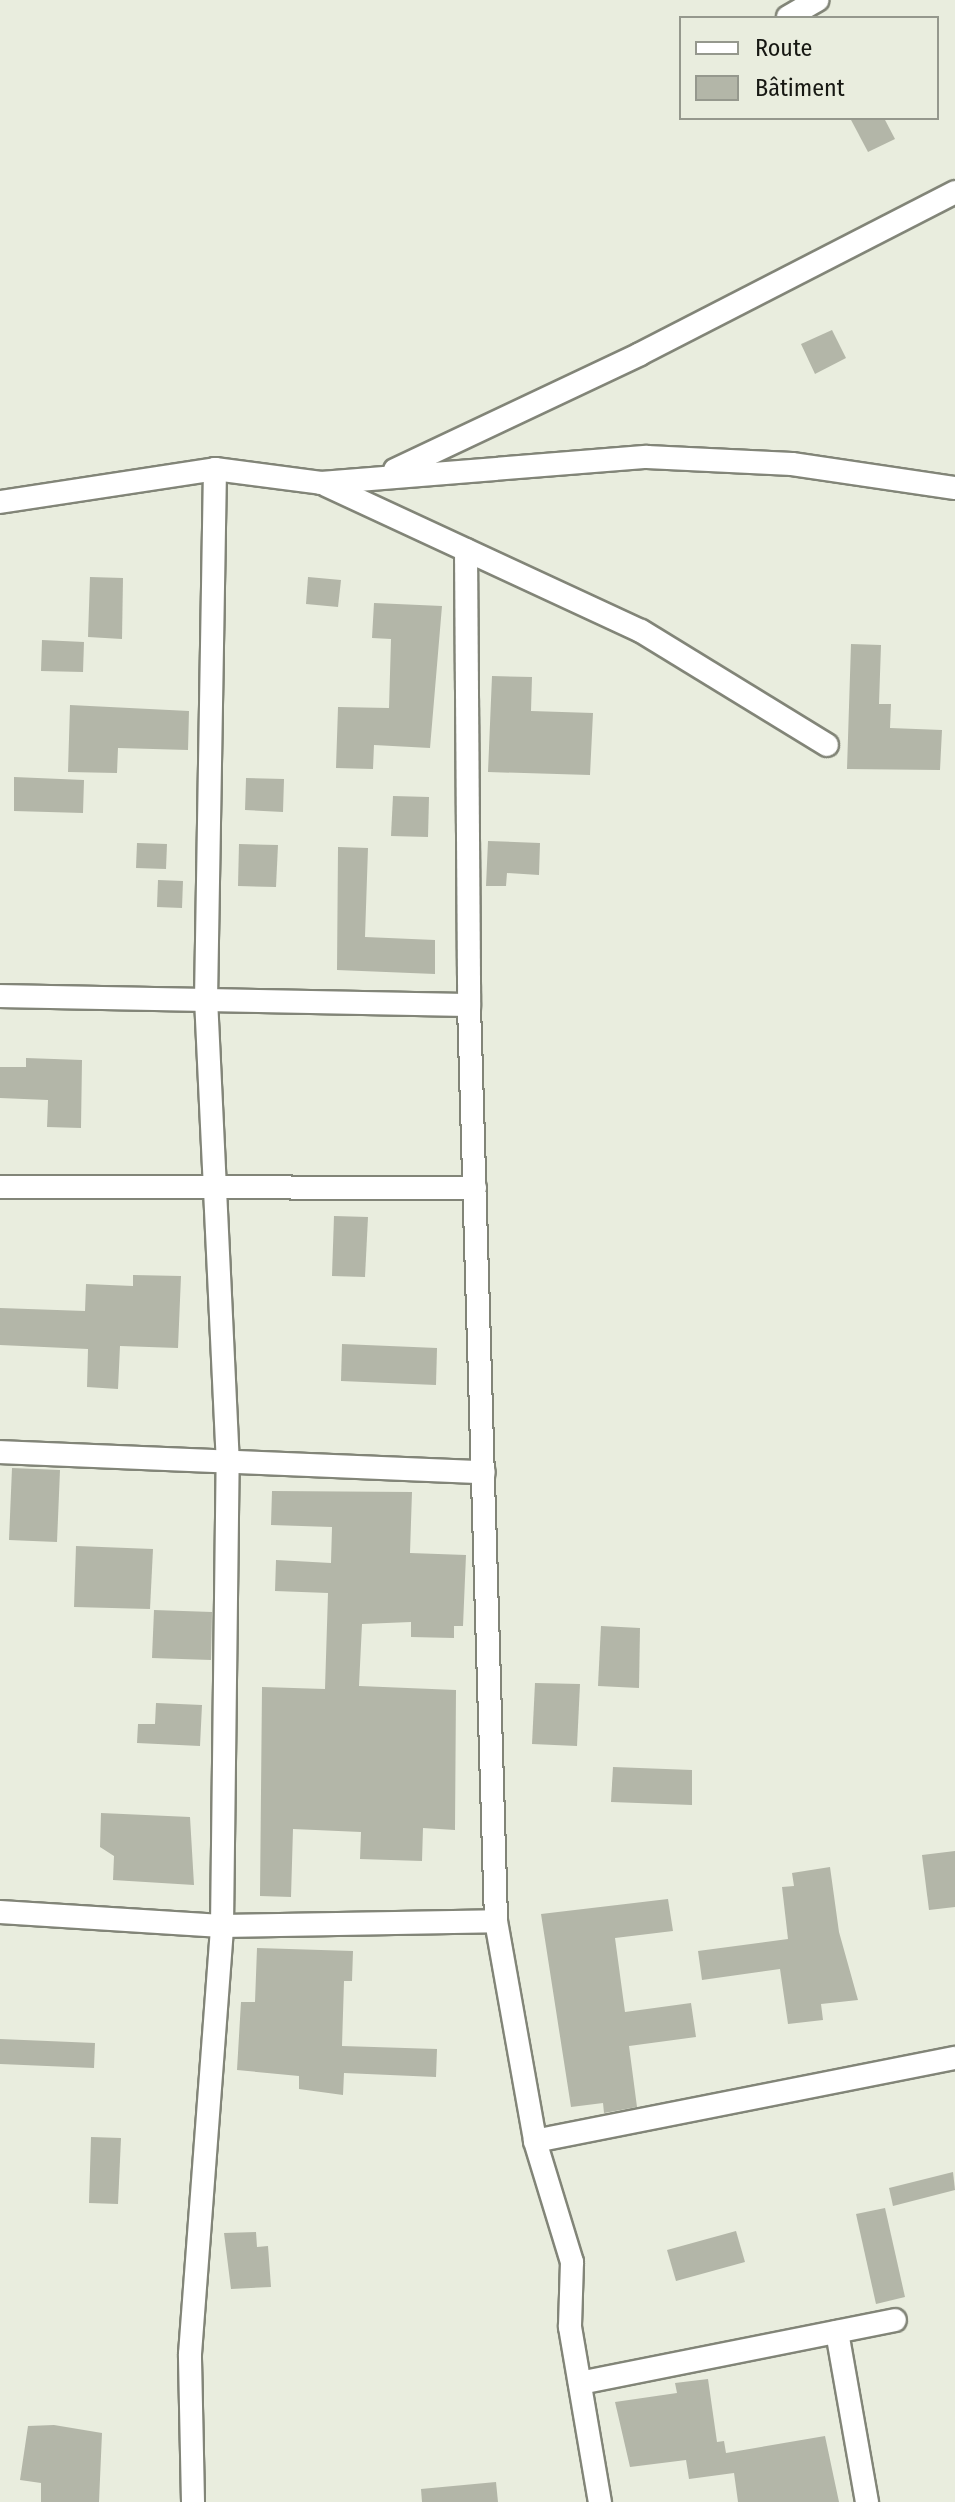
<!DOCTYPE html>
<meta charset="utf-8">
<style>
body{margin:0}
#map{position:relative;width:955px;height:2502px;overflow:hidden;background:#e9edde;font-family:"Fira Sans Condensed",sans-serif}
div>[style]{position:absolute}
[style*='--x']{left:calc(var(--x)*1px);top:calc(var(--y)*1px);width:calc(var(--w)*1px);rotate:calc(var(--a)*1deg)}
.building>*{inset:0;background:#b3b6a8}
.roads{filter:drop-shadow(2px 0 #828578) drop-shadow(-2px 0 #828578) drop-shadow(0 2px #828578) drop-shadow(0 -2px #828578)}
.street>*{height:22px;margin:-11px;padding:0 11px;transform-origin:11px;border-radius:11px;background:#fff}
span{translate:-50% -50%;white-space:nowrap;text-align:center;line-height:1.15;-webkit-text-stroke:6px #e9edde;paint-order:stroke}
.legend{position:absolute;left:679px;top:16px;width:260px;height:104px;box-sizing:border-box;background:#e9edde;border:2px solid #95988d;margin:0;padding:10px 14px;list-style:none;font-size:24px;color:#171813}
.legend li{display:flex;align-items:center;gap:16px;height:40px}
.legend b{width:40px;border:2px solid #95988d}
</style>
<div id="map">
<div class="building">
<i style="clip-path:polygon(850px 118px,884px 118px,895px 139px,868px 152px)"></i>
<i style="clip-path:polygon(832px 330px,846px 358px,815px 374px,801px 344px)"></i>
<i style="clip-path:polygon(90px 577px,123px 578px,122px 639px,88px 637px)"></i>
<i style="clip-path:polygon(308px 577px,341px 580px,338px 607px,306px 604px)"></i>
<i style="clip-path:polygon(374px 603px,442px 606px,430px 748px,374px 745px,373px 769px,336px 768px,338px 707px,389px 708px,391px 639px,372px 638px)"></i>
<i style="clip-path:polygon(42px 640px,84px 642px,83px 672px,41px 671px)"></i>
<i style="clip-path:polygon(851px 644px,881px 645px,879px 704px,891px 704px,890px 728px,942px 730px,940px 770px,847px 769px)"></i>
<i style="clip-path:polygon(492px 676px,532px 677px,531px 711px,593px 713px,590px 775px,488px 772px)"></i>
<i style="clip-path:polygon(70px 705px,189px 711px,188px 750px,118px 748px,117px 773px,68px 772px)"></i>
<i style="clip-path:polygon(14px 777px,84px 780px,83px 813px,14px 811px)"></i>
<i style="clip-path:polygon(246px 778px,284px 779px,283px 812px,245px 810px)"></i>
<i style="clip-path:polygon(393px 796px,429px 797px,428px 837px,391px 836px)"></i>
<i style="clip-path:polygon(488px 841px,540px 843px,539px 875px,507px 873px,506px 886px,486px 886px)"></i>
<i style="clip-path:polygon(137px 843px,167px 844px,166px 869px,136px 868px)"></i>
<i style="clip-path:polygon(239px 844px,278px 845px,276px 887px,238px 886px)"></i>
<i style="clip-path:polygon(338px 847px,368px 848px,365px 937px,435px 940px,435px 974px,337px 970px)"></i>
<i style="clip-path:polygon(158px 880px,183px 881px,182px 908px,157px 907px)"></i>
<i style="clip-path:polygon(26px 1058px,82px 1060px,81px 1128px,47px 1127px,48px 1100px,0 1098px,0 1067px,26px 1067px)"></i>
<i style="clip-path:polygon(334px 1216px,368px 1217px,365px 1277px,332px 1276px)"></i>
<i style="clip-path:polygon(133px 1275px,181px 1276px,178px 1348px,120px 1346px,118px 1389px,87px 1387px,88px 1349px,0 1345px,0 1308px,85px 1311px,86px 1284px,133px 1286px)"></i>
<i style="clip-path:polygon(342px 1344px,437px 1348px,436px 1385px,341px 1381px)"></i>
<i style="clip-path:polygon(12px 1468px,60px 1470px,57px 1542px,9px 1540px)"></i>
<i style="clip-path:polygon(272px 1491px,412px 1492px,410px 1553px,466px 1555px,463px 1626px,454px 1626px,454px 1638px,411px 1637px,411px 1622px,362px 1624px,359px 1686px,456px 1690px,455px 1830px,423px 1828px,422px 1861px,360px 1859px,361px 1832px,293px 1829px,291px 1897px,260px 1896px,262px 1687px,325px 1689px,328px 1593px,275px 1591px,276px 1560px,331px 1563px,332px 1527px,271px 1525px)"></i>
<i style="clip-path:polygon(76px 1546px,153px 1549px,150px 1609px,74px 1607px)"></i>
<i style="clip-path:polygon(154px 1610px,212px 1612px,211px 1660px,152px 1658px)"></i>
<i style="clip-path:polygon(601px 1626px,640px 1628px,639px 1688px,598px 1686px)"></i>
<i style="clip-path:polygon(535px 1683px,580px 1684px,577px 1746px,532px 1744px)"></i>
<i style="clip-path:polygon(156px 1703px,202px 1705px,200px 1746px,137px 1743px,138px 1724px,155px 1724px)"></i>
<i style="clip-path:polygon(613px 1767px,692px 1770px,692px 1805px,611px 1802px)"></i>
<i style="clip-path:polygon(101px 1813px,190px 1817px,194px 1885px,113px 1880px,114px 1856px,100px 1847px)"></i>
<i style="clip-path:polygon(955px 1851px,955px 1907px,929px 1910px,922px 1855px)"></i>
<i style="clip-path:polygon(830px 1867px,839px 1932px,858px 2000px,821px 2004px,823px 2020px,788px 2024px,780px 1969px,702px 1980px,698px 1951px,788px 1939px,782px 1887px,794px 1886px,792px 1873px)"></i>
<i style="clip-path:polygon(668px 1899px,673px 1931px,615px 1938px,625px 2012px,691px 2003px,696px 2037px,629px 2046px,637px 2107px,604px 2113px,603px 2103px,571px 2107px,541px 1914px)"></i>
<i style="clip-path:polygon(257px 1948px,353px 1951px,352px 1981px,344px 1981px,342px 2046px,437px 2049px,436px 2077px,344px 2073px,343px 2095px,299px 2089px,299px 2076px,237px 2070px,241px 2002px,255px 2002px)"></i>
<i style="clip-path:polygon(0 2039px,95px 2043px,94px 2068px,0 2064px)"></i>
<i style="clip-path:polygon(91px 2137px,121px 2138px,118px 2204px,89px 2203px)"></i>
<i style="clip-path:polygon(953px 2172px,955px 2190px,893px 2206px,889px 2188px)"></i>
<i style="clip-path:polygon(885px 2208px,905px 2297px,876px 2304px,856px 2214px)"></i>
<i style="clip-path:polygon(736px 2231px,745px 2262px,676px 2281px,667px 2250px)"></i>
<i style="clip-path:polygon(256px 2232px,257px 2247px,268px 2246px,271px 2287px,231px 2289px,224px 2233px)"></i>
<i style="clip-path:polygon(708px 2379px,717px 2442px,724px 2441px,726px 2453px,825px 2436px,839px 2502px,738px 2502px,734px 2473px,689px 2479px,686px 2460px,630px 2467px,615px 2402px,677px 2393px,675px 2383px)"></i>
<i style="clip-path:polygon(54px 2425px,102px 2433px,99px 2502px,41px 2502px,41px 2483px,20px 2480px,28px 2426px)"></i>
<i style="clip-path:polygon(496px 2482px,498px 2502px,422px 2502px,421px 2489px)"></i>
</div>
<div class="roads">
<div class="street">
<i style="--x:788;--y:17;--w:34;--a:-30"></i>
<i style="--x:395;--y:470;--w:271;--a:-25.3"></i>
<i style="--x:640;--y:354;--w:354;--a:-27.2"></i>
<i style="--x:326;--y:485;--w:347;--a:24.9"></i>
<i style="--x:641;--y:631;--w:218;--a:31.5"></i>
<i style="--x:0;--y:502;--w:218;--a:-8.7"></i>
<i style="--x:215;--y:469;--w:107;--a:7.5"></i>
<i style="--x:321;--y:483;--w:327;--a:-4.6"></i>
<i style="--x:647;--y:457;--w:145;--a:2.8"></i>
<i style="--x:792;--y:464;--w:165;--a:8.4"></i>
<i style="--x:466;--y:550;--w:455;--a:89.6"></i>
<i style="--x:469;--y:1005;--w:916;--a:88.31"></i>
<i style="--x:496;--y:1921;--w:223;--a:79.9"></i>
<i style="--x:535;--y:2141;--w:127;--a:73"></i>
<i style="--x:572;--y:2262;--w:65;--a:91.8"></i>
<i style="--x:570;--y:2327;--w:178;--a:80.3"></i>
<i style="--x:0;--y:996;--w:469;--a:1.1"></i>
<i style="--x:0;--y:1187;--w:475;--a:0.1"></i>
<i style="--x:0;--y:1452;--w:484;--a:2.4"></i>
<i style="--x:0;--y:1912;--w:222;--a:3.6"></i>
<i style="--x:222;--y:1926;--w:274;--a:-1"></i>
<i style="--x:535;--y:2141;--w:428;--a:-11.2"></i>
<i style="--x:837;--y:2332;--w:173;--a:80"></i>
<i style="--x:580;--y:2383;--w:321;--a:-11.3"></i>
<i style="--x:193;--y:2502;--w:148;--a:-91.2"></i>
<i style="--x:190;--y:2354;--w:429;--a:-85.7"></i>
<i style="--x:222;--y:1926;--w:461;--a:-89.3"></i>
<i style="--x:228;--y:1465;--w:466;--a:-92.7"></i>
<i style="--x:206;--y:1000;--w:531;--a:-89.03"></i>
</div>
</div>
<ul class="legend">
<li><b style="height:10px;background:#fff"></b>Route</li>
<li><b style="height:22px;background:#b3b6a8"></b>Bâtiment</li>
</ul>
</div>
